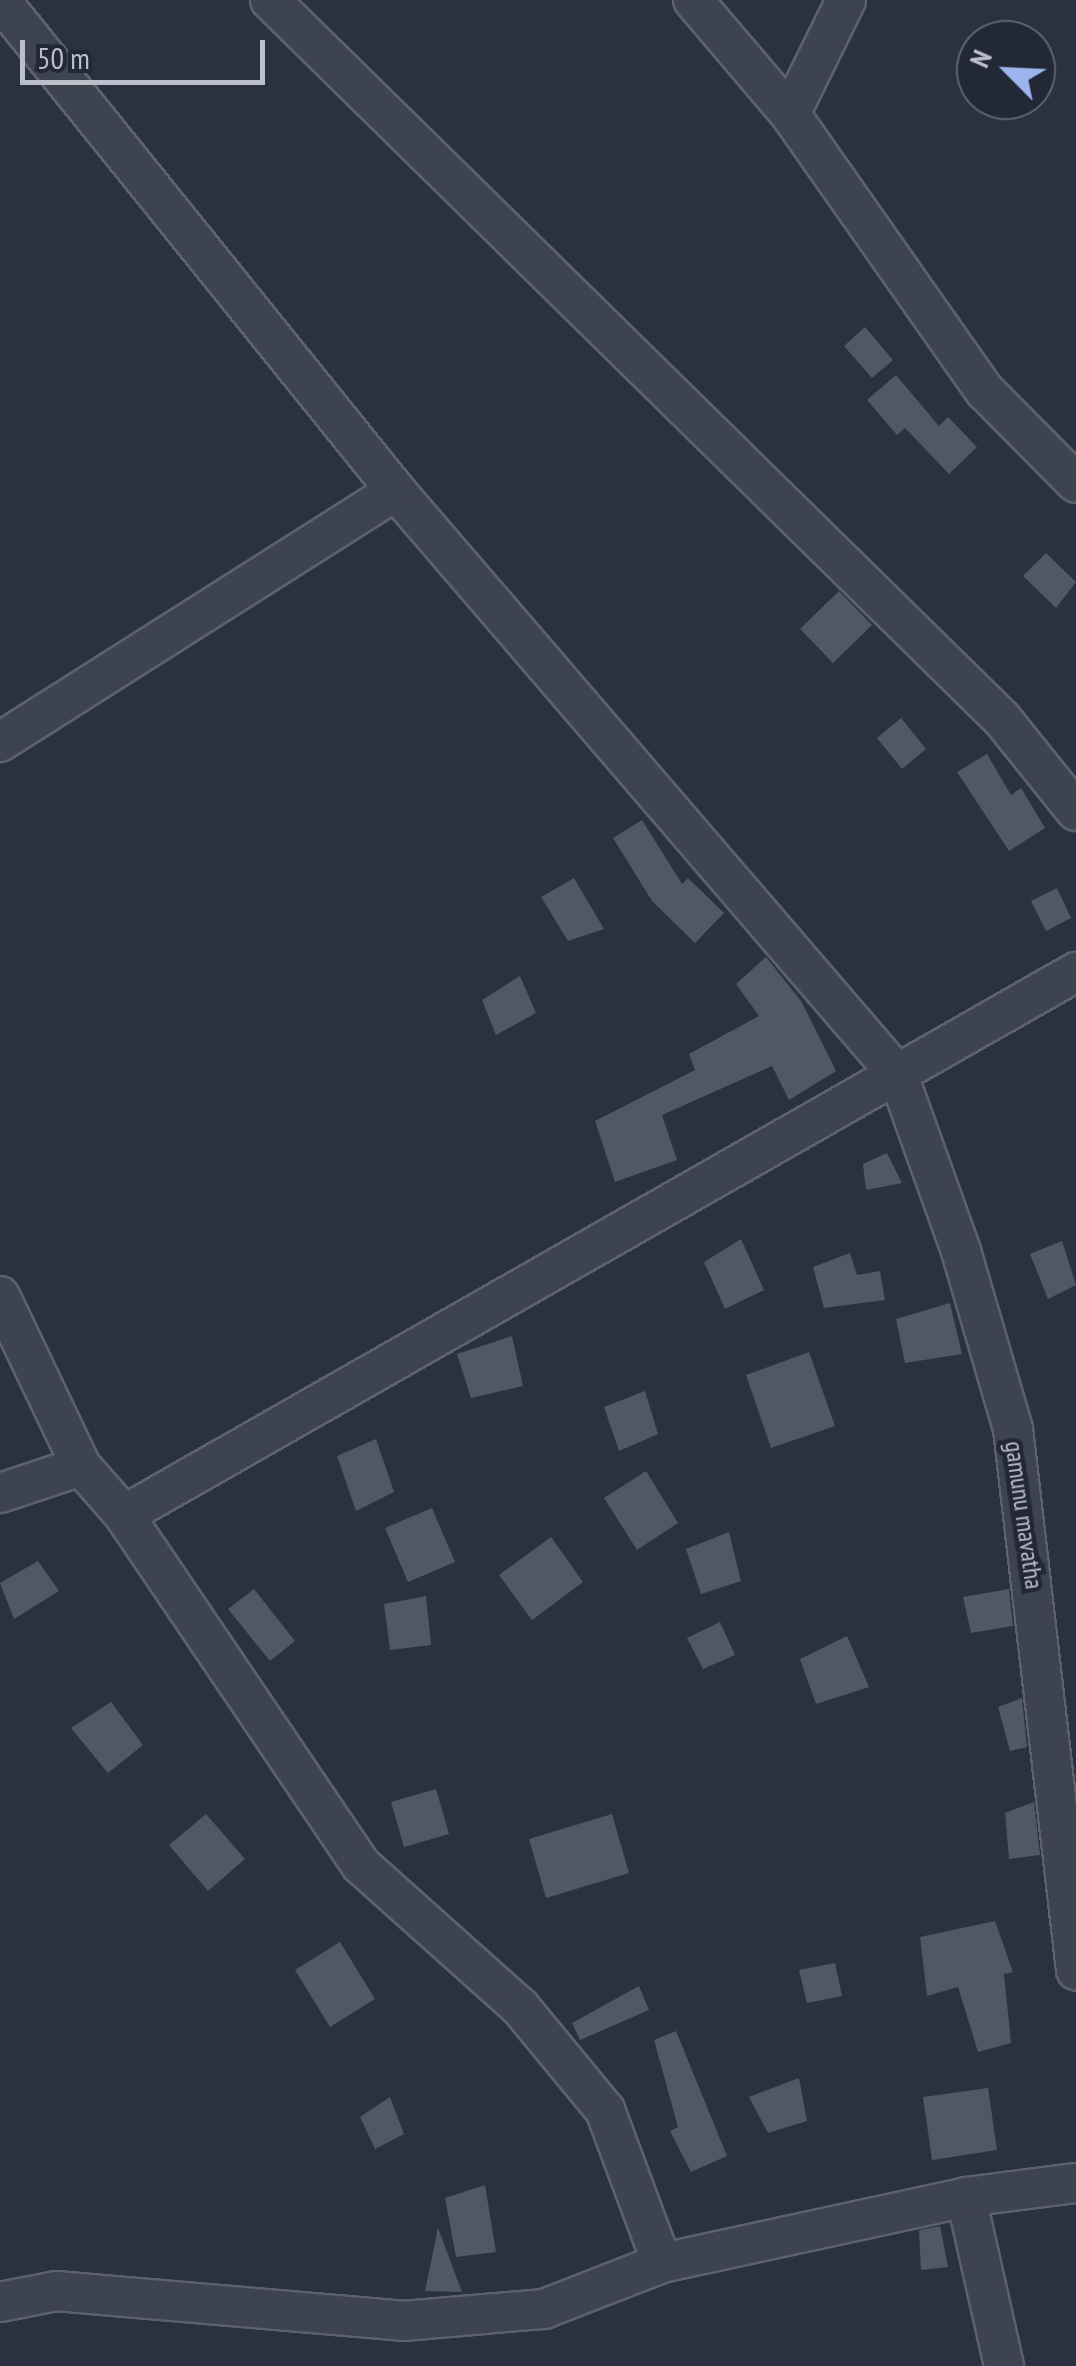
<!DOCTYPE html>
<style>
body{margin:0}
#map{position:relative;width:1076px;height:2366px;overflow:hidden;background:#2a3140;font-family:"PT Sans Narrow",sans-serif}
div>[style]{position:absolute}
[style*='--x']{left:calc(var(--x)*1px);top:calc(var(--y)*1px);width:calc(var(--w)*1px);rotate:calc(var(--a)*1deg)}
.building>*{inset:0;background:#505868}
.roads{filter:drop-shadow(2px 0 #5c616d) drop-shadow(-2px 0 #5c616d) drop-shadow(0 2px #5c616d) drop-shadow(0 -2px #5c616d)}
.street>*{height:38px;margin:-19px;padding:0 19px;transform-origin:19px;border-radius:19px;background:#3e4350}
span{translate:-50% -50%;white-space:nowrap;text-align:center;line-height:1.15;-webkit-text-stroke:9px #222835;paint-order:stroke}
.street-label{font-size:25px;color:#bbbfca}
.north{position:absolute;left:956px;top:20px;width:100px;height:100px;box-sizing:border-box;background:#222835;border:2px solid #5f6471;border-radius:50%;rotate:294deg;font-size:28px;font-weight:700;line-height:40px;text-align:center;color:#bbbfca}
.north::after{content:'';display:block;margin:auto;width:35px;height:45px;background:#9db4ed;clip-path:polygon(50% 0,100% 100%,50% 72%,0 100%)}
.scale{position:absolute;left:20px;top:40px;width:245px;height:45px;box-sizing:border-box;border:5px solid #bbbfca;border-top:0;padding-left:12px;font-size:30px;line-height:35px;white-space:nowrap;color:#bbbfca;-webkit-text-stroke:8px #222835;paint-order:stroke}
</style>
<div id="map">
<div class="building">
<i style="clip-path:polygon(865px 327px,893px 360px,872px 378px,844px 346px)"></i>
<i style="clip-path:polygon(896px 375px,939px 426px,948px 417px,977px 447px,949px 474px,905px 428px,897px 435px,867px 400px)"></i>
<i style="clip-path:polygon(1046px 553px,1076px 582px,1056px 608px,1023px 576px)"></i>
<i style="clip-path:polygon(839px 591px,872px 625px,833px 663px,800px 629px)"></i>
<i style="clip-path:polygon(901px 718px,926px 749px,902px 769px,877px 738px)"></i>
<i style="clip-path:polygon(987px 754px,1011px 795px,1021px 788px,1045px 828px,1009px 851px,957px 772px)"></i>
<i style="clip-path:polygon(642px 820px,682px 884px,688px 878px,724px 913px,695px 943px,652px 901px,613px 838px)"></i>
<i style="clip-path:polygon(574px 878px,604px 929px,568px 941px,541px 897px)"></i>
<i style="clip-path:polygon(1057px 888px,1071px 918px,1046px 931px,1031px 901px)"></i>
<i style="clip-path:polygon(766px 957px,801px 1001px,836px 1071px,789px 1100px,772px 1066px,662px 1115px,677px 1160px,615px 1182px,595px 1121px,695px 1070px,689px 1054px,759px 1016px,736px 984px)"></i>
<i style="clip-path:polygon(520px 976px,536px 1013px,496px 1035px,482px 1000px)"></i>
<i style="clip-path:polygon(887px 1153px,902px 1183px,866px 1190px,863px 1164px)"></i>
<i style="clip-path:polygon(741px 1239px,764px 1290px,725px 1309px,704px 1262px)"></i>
<i style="clip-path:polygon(1062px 1241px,1076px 1285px,1048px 1299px,1030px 1254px)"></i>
<i style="clip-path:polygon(850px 1253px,857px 1275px,880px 1271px,885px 1300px,824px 1308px,813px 1267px)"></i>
<i style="clip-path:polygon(950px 1303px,962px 1354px,905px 1363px,896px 1319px)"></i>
<i style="clip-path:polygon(512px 1336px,523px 1386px,471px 1398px,457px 1354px)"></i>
<i style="clip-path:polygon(809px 1352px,835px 1426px,771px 1448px,746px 1375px)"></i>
<i style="clip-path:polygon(645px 1391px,658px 1434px,619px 1451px,604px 1407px)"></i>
<i style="clip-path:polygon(376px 1439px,394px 1492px,356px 1511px,337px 1456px)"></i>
<i style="clip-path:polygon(646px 1471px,678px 1523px,637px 1550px,604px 1498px)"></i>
<i style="clip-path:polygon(432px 1508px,455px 1562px,408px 1582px,385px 1528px)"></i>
<i style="clip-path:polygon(729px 1532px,741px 1581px,701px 1594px,686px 1549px)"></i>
<i style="clip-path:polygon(551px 1537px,583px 1582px,532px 1620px,499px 1575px)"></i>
<i style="clip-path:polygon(38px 1561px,59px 1591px,14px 1619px,0 1583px)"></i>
<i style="clip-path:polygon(254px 1589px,295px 1641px,270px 1661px,228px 1609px)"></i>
<i style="clip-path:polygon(1009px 1589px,1013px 1626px,971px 1633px,963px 1597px)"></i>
<i style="clip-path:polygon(426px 1596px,431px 1645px,390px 1650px,384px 1604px)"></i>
<i style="clip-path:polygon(720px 1622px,735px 1655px,703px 1669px,687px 1638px)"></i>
<i style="clip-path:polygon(847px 1636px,869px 1687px,816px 1704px,800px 1659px)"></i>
<i style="clip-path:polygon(1022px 1698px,1027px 1747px,1010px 1751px,998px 1707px)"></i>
<i style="clip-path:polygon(111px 1702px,143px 1745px,108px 1773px,71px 1728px)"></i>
<i style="clip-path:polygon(436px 1789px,449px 1834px,404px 1847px,391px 1802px)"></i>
<i style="clip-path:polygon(1034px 1802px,1040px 1855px,1009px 1859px,1005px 1813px)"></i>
<i style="clip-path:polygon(206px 1814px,245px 1859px,208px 1891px,169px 1845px)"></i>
<i style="clip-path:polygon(612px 1814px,629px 1873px,546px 1898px,529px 1839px)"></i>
<i style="clip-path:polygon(995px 1921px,1013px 1972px,1004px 1974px,1011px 2043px,978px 2052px,958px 1987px,927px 1996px,920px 1937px)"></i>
<i style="clip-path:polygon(340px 1942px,375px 1999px,330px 2027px,295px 1970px)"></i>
<i style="clip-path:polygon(835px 1963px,842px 1996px,807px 2003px,799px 1970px)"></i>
<i style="clip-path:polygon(639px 1986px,649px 2010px,580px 2040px,572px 2023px)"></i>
<i style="clip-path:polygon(676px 2031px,727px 2156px,691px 2172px,670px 2131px,678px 2127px,654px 2040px)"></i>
<i style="clip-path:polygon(799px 2078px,807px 2121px,768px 2133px,749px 2097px)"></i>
<i style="clip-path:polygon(988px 2088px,997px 2150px,932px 2160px,923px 2097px)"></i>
<i style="clip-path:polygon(390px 2097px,404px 2134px,375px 2149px,360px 2117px)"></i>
<i style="clip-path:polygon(485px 2185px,496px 2252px,456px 2257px,445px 2198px)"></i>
<i style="clip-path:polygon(940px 2226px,948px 2267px,921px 2270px,919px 2230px)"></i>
<i style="clip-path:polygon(438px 2228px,462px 2292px,425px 2291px)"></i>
</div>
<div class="roads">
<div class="street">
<i style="--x:0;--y:0;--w:631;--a:51.11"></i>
<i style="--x:396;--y:491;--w:770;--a:49.32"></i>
<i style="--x:898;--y:1075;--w:187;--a:70.3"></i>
<i style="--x:961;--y:1251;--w:185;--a:73.7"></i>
<i style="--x:1013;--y:1429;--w:545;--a:83.36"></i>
<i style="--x:270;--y:0;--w:1026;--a:44.49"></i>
<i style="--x:1002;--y:719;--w:118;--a:51.2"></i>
<i style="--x:693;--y:0;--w:150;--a:49.6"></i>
<i style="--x:790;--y:114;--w:339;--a:54.9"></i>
<i style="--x:985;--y:391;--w:129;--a:45.3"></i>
<i style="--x:790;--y:114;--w:127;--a:-63.8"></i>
<i style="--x:0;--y:742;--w:469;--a:-32.4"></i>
<i style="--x:0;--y:1296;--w:188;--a:64.5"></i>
<i style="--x:81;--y:1466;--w:65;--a:48.7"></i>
<i style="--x:124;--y:1515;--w:423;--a:55.9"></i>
<i style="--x:361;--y:1865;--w:213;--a:41.8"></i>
<i style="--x:520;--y:2007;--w:134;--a:50.5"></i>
<i style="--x:605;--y:2110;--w:163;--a:69.6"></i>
<i style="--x:0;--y:1493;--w:85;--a:-18.4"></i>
<i style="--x:124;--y:1515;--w:1096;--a:-29.7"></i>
<i style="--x:966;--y:2197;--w:173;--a:77.3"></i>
<i style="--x:0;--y:2302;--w:57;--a:-11.1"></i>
<i style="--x:56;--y:2291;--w:348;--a:4.9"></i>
<i style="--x:403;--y:2321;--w:142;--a:-4.9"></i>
<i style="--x:544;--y:2309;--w:127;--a:-21.3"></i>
<i style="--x:662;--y:2263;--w:311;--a:-12.2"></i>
<i style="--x:966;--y:2197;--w:111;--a:-7.3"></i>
</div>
</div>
<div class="street-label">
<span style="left:1024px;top:1515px;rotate:82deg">gamunu mavatha</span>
</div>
<div class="north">N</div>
<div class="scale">50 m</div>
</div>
